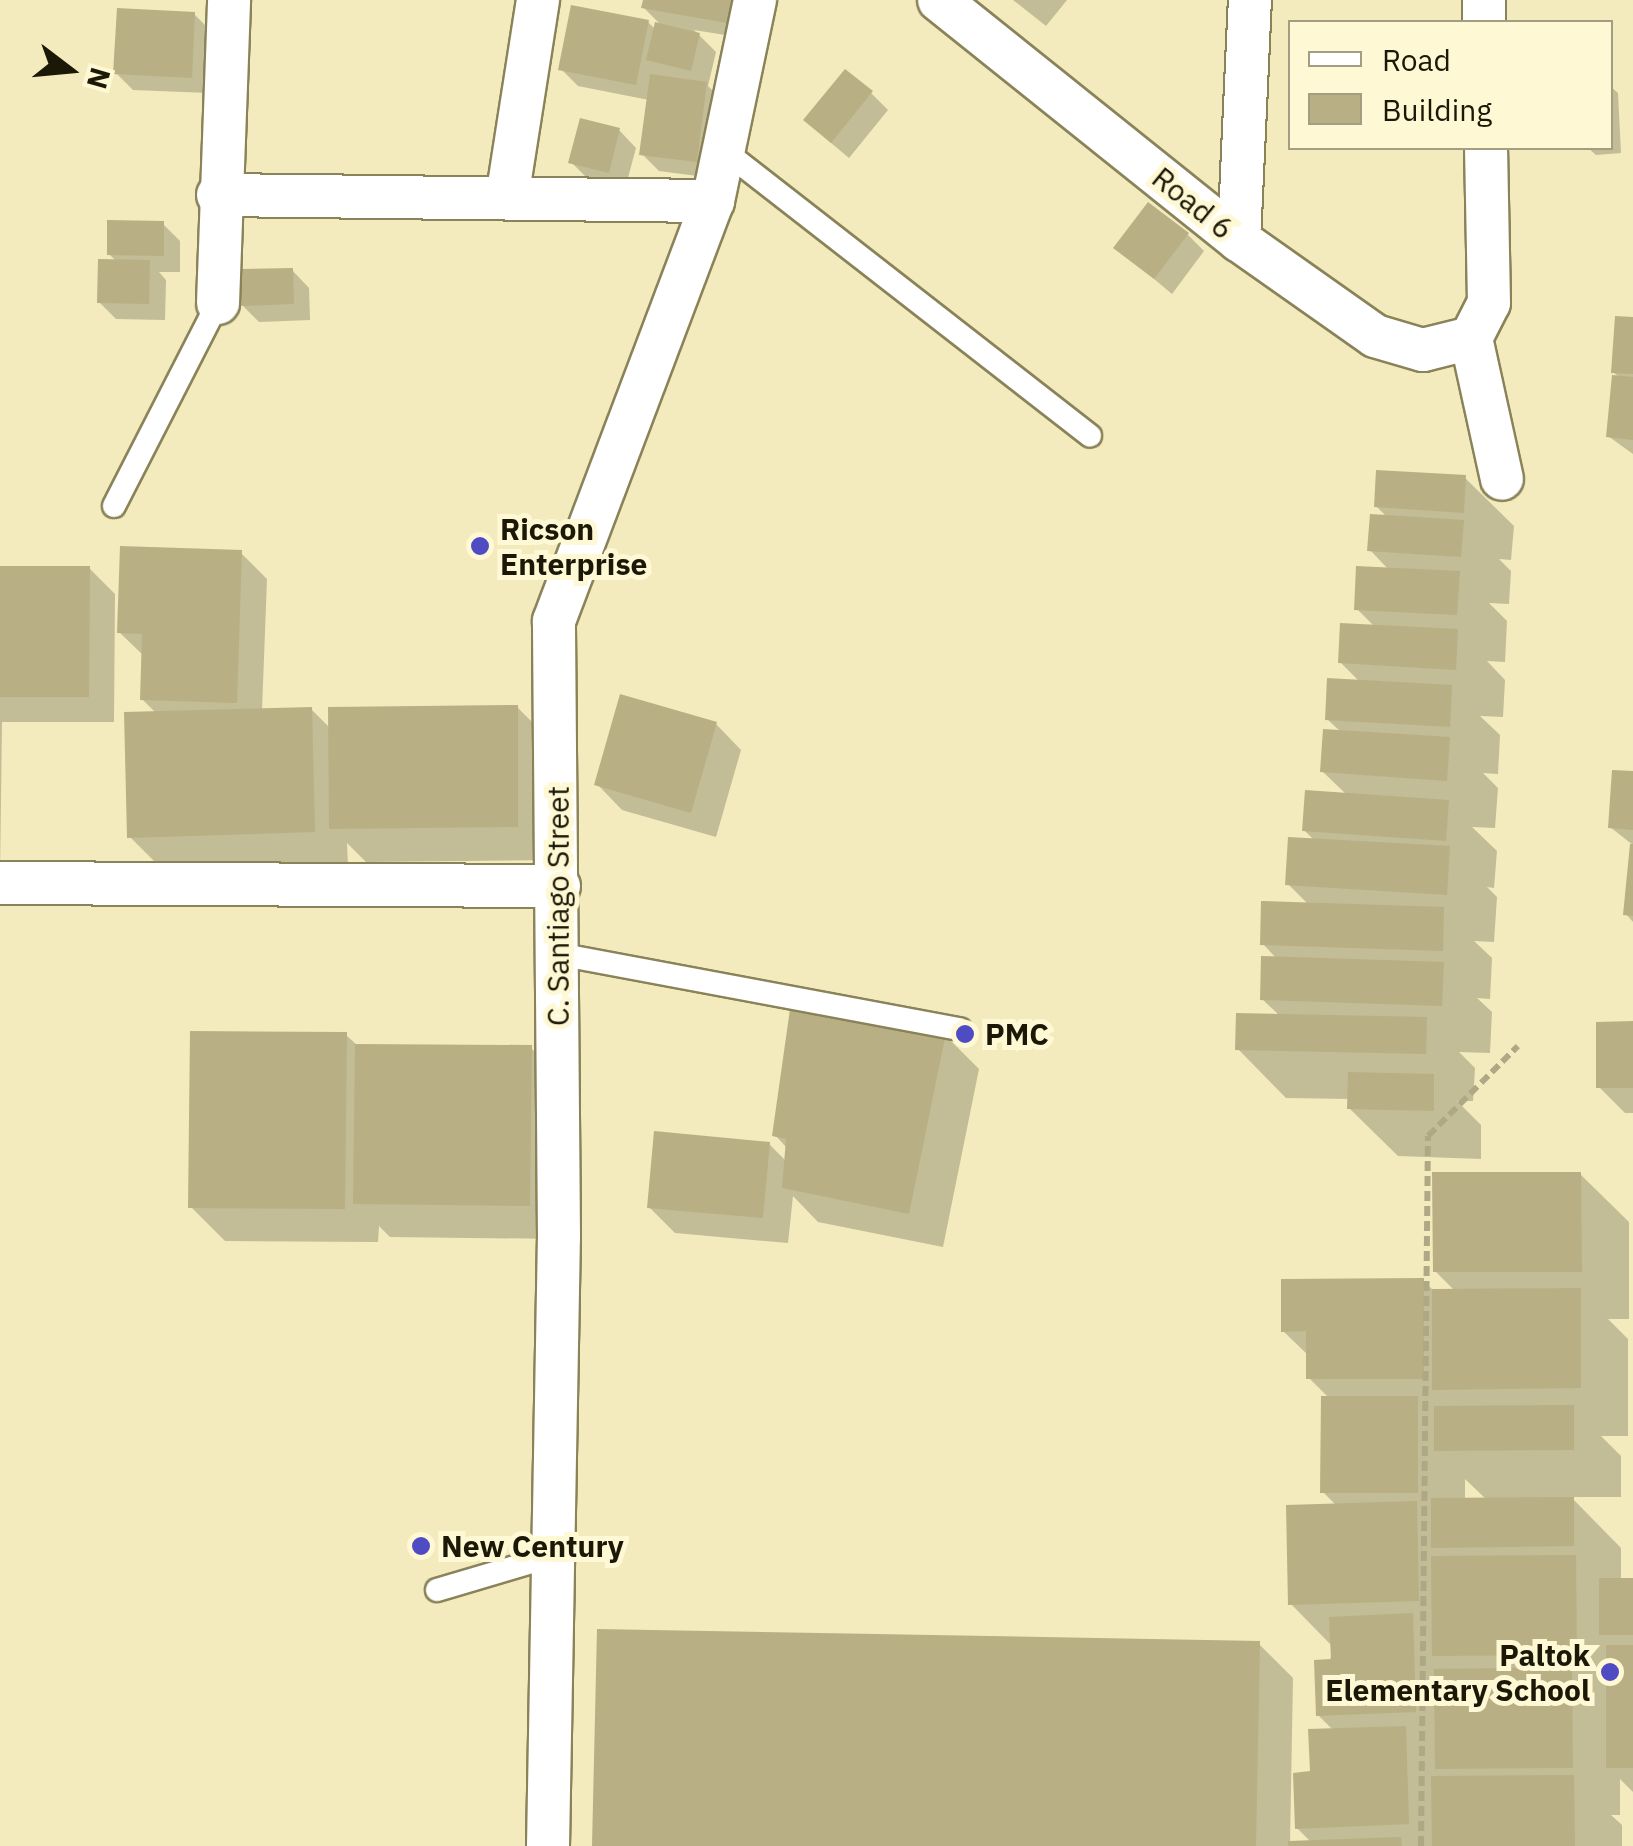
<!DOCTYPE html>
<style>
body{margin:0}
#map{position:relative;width:1633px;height:1846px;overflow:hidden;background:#f3ebbd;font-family:"IBM Plex Sans",sans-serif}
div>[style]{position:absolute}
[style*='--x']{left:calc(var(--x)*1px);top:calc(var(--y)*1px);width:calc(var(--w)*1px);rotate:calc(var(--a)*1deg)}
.shadow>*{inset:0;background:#0003}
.building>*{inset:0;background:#b8b084}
.path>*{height:6px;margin-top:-3px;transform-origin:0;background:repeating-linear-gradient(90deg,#afa884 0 10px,transparent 0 15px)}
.roads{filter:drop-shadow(2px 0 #8a8359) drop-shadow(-2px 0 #8a8359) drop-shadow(0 2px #8a8359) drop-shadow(0 -2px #8a8359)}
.lane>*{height:22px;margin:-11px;padding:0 11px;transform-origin:11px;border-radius:11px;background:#fff}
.street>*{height:42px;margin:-21px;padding:0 21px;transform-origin:21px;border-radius:21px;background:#fff}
.dots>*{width:28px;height:28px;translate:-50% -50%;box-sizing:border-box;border:5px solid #fef8d4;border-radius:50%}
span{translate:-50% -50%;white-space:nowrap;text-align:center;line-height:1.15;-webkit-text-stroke:10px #fef8d4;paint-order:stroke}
.street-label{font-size:30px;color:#1b1808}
.poi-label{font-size:30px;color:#1b1808;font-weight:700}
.left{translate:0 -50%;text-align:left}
.right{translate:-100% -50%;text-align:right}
.legend{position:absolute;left:1288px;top:20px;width:325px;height:130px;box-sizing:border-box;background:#fef8d4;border:2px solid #a39e82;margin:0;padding:12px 18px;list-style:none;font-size:30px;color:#1b1808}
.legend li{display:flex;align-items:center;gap:20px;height:50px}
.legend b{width:50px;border:2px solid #a39e82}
.north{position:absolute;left:20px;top:20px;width:100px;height:100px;-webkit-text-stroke:8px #fef8d4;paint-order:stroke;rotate:106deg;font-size:28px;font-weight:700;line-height:40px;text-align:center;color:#1b1808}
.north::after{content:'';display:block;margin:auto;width:35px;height:45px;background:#1b1808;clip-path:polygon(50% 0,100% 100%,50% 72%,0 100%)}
</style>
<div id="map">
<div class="shadow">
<i style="clip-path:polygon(645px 0,764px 0,744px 38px,694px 30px,716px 52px,708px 86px,723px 101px,713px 178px,659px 171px,642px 154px,649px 100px,578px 86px,561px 69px,648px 22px,656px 30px,661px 25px,644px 8px)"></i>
<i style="clip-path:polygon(1013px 0,1067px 0,1046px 26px)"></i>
<i style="clip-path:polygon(194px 14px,211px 31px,208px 93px,133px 90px,116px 73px)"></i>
<i style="clip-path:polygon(1610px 86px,1618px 93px,1621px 153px,1596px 155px,1588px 148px,1610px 148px)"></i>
<i style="clip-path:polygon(871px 93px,888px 110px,849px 158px,824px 137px)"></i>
<i style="clip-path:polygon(619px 130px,636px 148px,625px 189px,588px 179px,571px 162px)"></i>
<i style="clip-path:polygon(163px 224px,180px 241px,180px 272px,159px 272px,166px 280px,165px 320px,116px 319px,99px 302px,117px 262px,109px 254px)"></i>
<i style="clip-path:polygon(1187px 234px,1204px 251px,1172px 294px,1117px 248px)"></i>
<i style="clip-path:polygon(292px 270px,309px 288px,310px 320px,259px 322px,242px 305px)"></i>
<i style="clip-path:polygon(1633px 319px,1633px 454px,1608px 436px,1620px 378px,1613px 372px)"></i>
<i style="clip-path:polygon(1465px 478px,1514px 526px,1511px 560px,1499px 559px,1511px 571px,1509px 604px,1489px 603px,1507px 621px,1505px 662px,1487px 661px,1505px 680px,1503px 717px,1480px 716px,1500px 735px,1498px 774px,1483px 773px,1498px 788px,1495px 828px,1472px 827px,1497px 851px,1494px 888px,1487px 887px,1497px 897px,1494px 942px,1474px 941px,1492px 958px,1490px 999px,1477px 998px,1492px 1012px,1490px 1053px,1459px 1052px,1475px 1068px,1473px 1101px,1457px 1101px,1481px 1125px,1481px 1159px,1398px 1156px,1349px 1108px,1350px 1099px,1286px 1098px,1238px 1049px,1280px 1016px,1262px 999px,1277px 959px,1263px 944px,1309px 905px,1288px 884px,1315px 841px,1304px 830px,1347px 795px,1322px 771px,1341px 732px,1327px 719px,1360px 682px,1340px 662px,1375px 627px,1357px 609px,1389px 570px,1370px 550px,1388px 518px,1376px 506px)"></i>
<i style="clip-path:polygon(241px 553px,267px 579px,262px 711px,311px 709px,331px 729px,517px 707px,551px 741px,551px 860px,366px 862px,347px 843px,348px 865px,164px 871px,130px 837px,157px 714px,142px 699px,144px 656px,119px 632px)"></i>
<i style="clip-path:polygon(0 568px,89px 568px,115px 594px,114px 722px,2px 722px,0 878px)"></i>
<i style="clip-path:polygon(716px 724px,741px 750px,716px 837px,622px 810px,597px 784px)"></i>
<i style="clip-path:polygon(1633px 774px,1633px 922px,1626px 914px,1633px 845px,1610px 827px)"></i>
<i style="clip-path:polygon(1633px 1024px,1633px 1113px,1625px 1113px,1599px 1087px)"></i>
<i style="clip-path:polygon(346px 1035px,358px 1046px,531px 1048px,565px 1082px,563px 1239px,390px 1237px,379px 1226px,378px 1242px,225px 1241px,191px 1207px)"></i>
<i style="clip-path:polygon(945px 1035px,979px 1069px,943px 1247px,818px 1222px,793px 1196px,788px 1243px,675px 1233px,649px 1207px,769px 1144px,786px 1161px,787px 1148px,775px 1135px)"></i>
<i style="clip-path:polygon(evenodd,1580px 1174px,1629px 1222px,1629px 1319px,1608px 1319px,1628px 1339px,1628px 1436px,1601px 1436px,1621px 1456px,1621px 1497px,1571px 1497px,1621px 1548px,1621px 1580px,1633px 1580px,1633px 1792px,1620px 1779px,1620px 1815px,1611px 1815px,1622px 1825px,1622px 1846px,595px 1846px,1259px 1644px,1293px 1678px,1290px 1844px,1312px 1843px,1297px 1828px,1312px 1774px,1334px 1731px,1318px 1715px,1333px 1647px,1291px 1604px,1337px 1506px,1323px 1492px,1329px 1398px,1309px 1378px,1309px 1356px,1283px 1331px,1423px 1280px,1434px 1291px,1455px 1291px,1435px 1271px,1580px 1174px,1465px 1479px,1487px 1500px,1465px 1500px,1465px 1479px)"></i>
</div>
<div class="building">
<i style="clip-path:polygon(643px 0,731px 0,727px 23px,641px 8px)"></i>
<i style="clip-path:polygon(571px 5px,649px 20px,636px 85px,558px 70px)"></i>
<i style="clip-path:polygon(117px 8px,195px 12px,192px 78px,113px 74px)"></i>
<i style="clip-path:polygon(655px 22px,700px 33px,691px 71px,646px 60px)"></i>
<i style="clip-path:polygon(845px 69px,873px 91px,831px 143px,803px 120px)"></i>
<i style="clip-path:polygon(650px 74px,707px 82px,697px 162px,639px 155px)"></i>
<i style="clip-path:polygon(580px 118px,620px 128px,609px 173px,568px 163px)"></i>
<i style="clip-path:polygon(1148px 202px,1189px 233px,1154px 279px,1113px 248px)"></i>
<i style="clip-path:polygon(107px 220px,164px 221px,164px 256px,107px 255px)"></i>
<i style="clip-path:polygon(98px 259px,150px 260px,149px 304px,97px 303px)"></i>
<i style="clip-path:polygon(293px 268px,294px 304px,239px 306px,239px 269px)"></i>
<i style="clip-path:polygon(1615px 316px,1633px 317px,1633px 374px,1611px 373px)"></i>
<i style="clip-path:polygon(1612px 375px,1633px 377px,1633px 440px,1606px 437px)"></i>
<i style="clip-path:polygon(1376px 470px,1466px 475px,1464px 513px,1374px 507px)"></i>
<i style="clip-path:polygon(1370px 514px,1464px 520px,1461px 557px,1367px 551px)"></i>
<i style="clip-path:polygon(120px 546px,242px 550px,237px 703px,140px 700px,142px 634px,117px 633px)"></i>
<i style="clip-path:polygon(0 566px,90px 566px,89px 697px,0 697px)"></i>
<i style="clip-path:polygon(1356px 566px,1460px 571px,1457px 615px,1354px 610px)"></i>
<i style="clip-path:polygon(1340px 623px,1458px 629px,1456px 670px,1338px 663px)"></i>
<i style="clip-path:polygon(1327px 678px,1452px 685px,1450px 727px,1325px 720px)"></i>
<i style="clip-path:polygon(620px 694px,717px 722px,691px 813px,594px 785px)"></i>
<i style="clip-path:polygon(518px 705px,518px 827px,329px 829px,328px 707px)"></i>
<i style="clip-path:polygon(312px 707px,315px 832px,127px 838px,124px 712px)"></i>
<i style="clip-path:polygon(1323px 729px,1450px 737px,1447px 781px,1320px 772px)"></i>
<i style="clip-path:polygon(1612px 770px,1633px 771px,1633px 830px,1608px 828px)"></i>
<i style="clip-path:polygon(1305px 790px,1449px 800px,1446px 841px,1302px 831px)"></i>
<i style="clip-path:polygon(1288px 837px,1450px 846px,1447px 895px,1285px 885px)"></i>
<i style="clip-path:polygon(1630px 844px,1633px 844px,1633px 916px,1623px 915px)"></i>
<i style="clip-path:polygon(1261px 901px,1444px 907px,1443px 951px,1260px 945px)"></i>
<i style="clip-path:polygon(1261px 956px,1444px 962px,1442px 1006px,1260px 1000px)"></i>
<i style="clip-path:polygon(791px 1002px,946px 1033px,909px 1214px,782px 1188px,786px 1139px,772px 1136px)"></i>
<i style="clip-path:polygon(1236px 1013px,1427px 1017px,1426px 1054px,1235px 1050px)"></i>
<i style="clip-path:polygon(1633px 1021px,1633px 1088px,1596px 1088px,1596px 1022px)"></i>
<i style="clip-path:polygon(190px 1031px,347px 1032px,345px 1209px,188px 1208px)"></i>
<i style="clip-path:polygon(355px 1044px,532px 1045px,530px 1206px,353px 1204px)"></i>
<i style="clip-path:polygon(1348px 1072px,1434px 1074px,1434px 1111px,1347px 1109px)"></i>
<i style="clip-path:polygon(654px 1131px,770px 1142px,763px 1218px,647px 1208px)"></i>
<i style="clip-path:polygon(1432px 1172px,1581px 1172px,1582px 1272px,1433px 1272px)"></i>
<i style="clip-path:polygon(1424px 1278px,1424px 1379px,1306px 1379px,1306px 1331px,1281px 1332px,1281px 1279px)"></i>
<i style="clip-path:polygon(1581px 1288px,1581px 1388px,1432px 1390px,1432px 1289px)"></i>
<i style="clip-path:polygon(1321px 1396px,1418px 1396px,1418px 1493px,1320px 1493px)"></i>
<i style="clip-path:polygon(1574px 1405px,1574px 1450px,1434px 1451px,1434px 1406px)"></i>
<i style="clip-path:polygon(1574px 1497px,1574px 1546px,1431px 1548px,1431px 1498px)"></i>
<i style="clip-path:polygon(1417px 1501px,1419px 1601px,1288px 1605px,1286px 1505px)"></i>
<i style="clip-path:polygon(1576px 1555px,1577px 1655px,1432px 1656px,1431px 1556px)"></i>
<i style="clip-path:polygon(1599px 1578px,1633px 1578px,1633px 1635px,1599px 1635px)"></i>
<i style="clip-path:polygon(1413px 1613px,1416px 1712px,1316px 1716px,1314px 1660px,1331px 1659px,1329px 1617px)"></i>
<i style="clip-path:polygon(597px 1629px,1260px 1641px,1256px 1846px,592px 1846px)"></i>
<i style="clip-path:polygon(1606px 1645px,1633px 1645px,1633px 1768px,1606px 1768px)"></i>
<i style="clip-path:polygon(1572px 1667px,1573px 1768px,1435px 1769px,1434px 1669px)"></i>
<i style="clip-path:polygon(1406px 1726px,1409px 1824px,1295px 1829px,1293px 1773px,1310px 1771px,1308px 1729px)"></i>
<i style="clip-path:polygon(1574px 1775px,1575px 1846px,1432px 1846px,1431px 1776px)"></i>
<i style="clip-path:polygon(1401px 1837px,1402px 1846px,1288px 1846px,1288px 1841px)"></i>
</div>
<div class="path">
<i style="--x:1421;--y:1846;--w:710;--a:-89.44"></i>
<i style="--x:1428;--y:1136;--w:127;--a:-45"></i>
</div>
<div class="roads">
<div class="lane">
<i style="--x:727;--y:153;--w:460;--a:37.9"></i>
<i style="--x:114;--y:506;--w:228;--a:-62.9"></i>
<i style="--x:558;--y:954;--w:409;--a:10.6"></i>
<i style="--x:437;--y:1590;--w:123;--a:-16.5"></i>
</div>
<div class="street">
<i style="--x:939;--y:0;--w:384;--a:38.7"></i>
<i style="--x:1239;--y:240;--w:166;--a:35.2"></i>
<i style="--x:1375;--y:336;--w:50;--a:16.3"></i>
<i style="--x:1423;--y:350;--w:49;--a:-14"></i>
<i style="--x:1484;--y:0;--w:22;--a:90"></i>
<i style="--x:218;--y:195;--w:495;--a:0.7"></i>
<i style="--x:507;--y:198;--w:200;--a:-81.1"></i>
<i style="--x:1239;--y:240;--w:240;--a:-87.4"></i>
<i style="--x:218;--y:303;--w:303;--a:-87.9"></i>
<i style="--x:1471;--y:338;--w:39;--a:-63"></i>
<i style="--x:1489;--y:303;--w:155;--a:-91.1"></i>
<i style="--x:1471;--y:338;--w:144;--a:77.6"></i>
<i style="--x:0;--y:883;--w:559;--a:0.31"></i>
<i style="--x:548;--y:1846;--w:609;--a:-88.97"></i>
<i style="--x:559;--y:1237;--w:616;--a:-90.47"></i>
<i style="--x:554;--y:621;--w:449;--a:-69.3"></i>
<i style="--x:713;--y:201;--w:205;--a:-78.2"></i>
</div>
</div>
<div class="dots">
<i style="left:480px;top:546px;background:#4f4bc2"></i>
<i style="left:965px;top:1034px;background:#4f4bc2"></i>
<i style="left:421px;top:1546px;background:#4f4bc2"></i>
<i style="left:1610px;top:1672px;background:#4f4bc2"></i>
</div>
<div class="street-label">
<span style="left:1193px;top:203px;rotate:39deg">Road 6</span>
<span style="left:558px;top:906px;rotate:-90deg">C. Santiago Street</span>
</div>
<div class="poi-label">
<span class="left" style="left:500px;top:546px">Ricson<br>Enterprise</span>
<span class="left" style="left:985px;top:1034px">PMC</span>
<span class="left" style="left:441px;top:1546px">New Century</span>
<span class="right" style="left:1590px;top:1672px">Paltok<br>Elementary School</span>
</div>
<ul class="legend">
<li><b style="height:12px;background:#fff"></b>Road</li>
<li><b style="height:28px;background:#b8b084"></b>Building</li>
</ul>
<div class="north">N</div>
</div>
